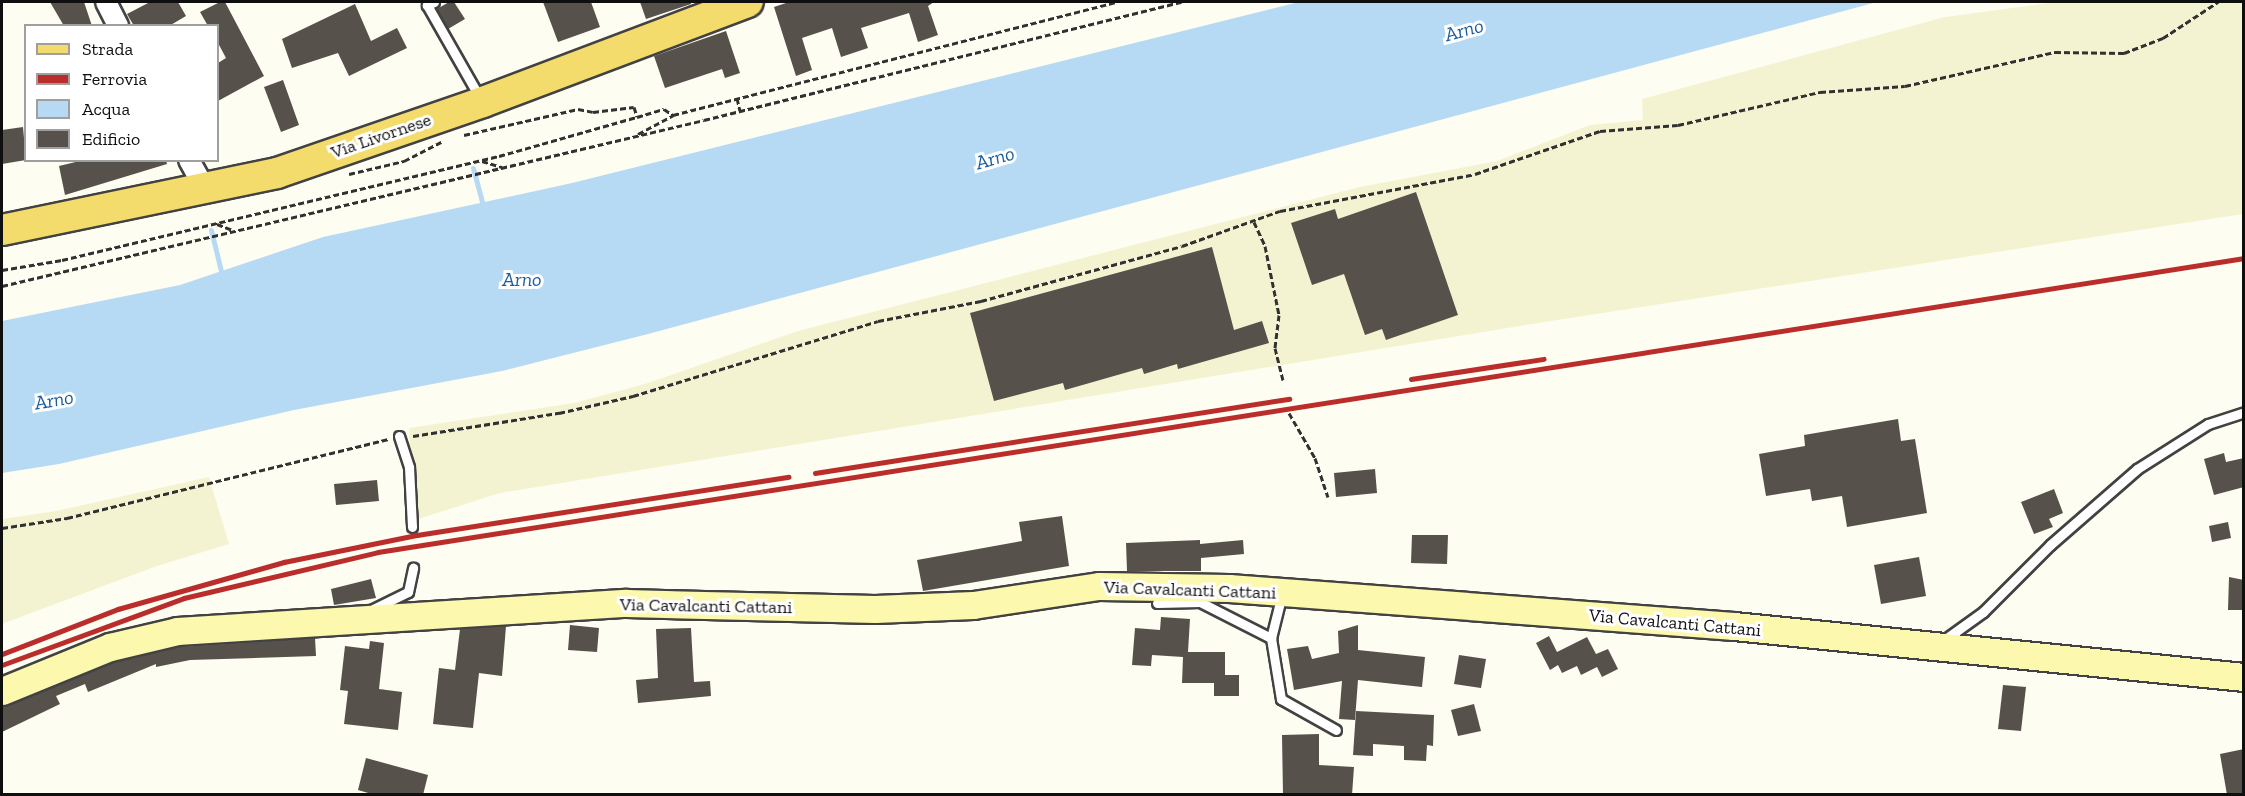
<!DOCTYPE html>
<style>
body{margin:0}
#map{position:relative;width:2245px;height:796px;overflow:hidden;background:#fefdf1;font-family:"Zilla Slab",serif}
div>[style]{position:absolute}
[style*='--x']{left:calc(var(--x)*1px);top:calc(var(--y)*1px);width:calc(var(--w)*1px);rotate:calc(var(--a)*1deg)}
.farmland>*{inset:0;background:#f4f3d1}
.water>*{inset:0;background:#b7daf4}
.stream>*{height:5px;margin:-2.5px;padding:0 2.5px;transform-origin:2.5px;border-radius:2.5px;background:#b7daf4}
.building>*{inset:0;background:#57514b}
.path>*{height:3px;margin-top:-1.5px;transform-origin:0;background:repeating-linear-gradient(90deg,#313131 0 6px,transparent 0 9px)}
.roads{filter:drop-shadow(2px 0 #424242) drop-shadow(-2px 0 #424242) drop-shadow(0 2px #424242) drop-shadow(0 -2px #424242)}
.lane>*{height:9px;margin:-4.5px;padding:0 4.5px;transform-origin:4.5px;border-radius:4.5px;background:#fff}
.street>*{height:20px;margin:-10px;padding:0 10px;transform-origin:10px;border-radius:10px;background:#fff}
.secondary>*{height:27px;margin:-13.5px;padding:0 13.5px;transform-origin:13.5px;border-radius:13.5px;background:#fcf8ae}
.primary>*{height:30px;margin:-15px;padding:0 15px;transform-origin:15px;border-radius:15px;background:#f3db6c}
.rail>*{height:4.5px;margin:-2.25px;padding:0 2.25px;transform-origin:2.25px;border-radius:2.25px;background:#ba2d2b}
span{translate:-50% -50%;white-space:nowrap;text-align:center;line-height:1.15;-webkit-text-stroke:6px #fff;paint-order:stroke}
.street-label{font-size:18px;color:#0f0f0f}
.water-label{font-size:20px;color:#1c5c9d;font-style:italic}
.frame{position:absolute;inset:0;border:3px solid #0f0f0f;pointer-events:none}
.legend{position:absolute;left:24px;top:24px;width:195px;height:138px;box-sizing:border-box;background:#fff;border:2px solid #9f9f9f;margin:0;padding:8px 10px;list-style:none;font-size:18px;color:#0f0f0f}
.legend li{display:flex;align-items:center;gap:12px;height:30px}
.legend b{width:30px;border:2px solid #9f9f9f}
</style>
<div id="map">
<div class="farmland">
<i style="clip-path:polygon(2057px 2px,2243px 2px,2243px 214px,1538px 323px,500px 493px,415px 520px,409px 428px,574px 403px,645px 384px,798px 331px,1360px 187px,1497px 161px,1590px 125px,1643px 120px,1642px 99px,1945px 17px)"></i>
<i style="clip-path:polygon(209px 477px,229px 544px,157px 566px,2px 624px,2px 519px,56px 511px)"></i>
</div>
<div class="water">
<i style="clip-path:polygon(1299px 2px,1877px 2px,648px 334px,502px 371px,294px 410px,59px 464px,2px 473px,2px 321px,180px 285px,323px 237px,572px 183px)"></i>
</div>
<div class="stream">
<i style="--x:473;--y:168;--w:35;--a:75"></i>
<i style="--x:211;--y:230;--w:42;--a:76.3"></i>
</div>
<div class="building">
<i style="clip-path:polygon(50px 2px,84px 2px,92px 26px,64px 26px)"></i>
<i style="clip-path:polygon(150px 2px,178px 2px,186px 16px,169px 26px,134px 26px,127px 14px)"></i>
<i style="clip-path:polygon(220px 2px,225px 2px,264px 76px,218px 101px,218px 63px,226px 58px,218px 43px,218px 26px,208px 26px,200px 12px)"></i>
<i style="clip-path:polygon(449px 2px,454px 2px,465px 19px,448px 29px,437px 9px)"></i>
<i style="clip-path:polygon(543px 2px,591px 2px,600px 27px,558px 42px)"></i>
<i style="clip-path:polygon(640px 2px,691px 2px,691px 4px,646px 19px)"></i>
<i style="clip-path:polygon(789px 2px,934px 2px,928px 6px,938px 35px,918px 42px,909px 13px,861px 28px,868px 48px,841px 57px,832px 28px,802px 38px,812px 70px,796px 76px,774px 7px)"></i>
<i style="clip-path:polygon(355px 4px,371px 41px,397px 28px,407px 48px,349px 76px,338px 53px,292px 68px,282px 39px)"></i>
<i style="clip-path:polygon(726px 31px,740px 73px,725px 78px,722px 69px,665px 88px,654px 56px)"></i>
<i style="clip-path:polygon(283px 80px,299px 125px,281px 132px,264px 87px)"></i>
<i style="clip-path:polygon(23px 127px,26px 160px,2px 164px,2px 130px)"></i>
<i style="clip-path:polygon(84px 160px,166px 160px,167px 164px,65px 195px,59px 166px)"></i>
<i style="clip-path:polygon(1416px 192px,1458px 315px,1386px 340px,1382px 329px,1365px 335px,1344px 274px,1312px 285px,1291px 223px,1335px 209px,1338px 219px)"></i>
<i style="clip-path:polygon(1212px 247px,1234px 330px,1262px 321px,1269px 343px,1178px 369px,1177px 364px,1144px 374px,1142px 368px,1065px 390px,1063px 383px,994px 401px,970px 313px)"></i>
<i style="clip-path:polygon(1898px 419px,1901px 441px,1915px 439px,1927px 513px,1847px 527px,1842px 496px,1812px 501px,1810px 489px,1766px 496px,1759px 454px,1805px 446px,1804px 435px)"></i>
<i style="clip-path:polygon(2224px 453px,2226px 462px,2244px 458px,2244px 487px,2214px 495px,2204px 459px)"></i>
<i style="clip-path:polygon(1375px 469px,1377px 493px,1336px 497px,1334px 473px)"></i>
<i style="clip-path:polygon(377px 480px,379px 501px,336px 505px,334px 484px)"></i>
<i style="clip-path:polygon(2054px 489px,2063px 513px,2049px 519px,2053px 527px,2034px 534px,2021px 502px)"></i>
<i style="clip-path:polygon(1062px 516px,1069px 566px,923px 591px,917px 560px,1022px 541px,1019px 522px)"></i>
<i style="clip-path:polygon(2228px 522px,2231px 538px,2212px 542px,2209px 526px)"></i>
<i style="clip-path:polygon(1412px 535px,1448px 535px,1447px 564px,1411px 563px)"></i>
<i style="clip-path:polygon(1200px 540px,1200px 544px,1243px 540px,1244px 554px,1201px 558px,1201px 571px,1127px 571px,1126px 543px)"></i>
<i style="clip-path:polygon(1919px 557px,1926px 596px,1881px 604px,1874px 565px)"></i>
<i style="clip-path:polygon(2229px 577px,2244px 580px,2244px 610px,2228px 610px)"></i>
<i style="clip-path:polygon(371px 579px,376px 598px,334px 605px,331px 589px)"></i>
<i style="clip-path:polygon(1161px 617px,1190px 619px,1188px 652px,1225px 652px,1225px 675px,1239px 675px,1239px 696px,1214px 696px,1214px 683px,1182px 683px,1183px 657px,1152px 655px,1151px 666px,1132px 665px,1135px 628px,1160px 630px)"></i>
<i style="clip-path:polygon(570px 625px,599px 628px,597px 652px,568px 650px)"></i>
<i style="clip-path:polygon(1358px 625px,1358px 650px,1425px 657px,1422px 687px,1358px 680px,1355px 720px,1339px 719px,1342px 681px,1294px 690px,1287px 649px,1308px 646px,1312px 659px,1339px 653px,1338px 631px)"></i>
<i style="clip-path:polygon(506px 626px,502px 676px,479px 673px,473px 728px,433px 724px,439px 668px,455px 670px,460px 629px)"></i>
<i style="clip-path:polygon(691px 628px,694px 682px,710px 681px,711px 696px,638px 703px,636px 680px,658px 678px,656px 629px)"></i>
<i style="clip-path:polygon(1549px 636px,1557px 652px,1587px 637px,1596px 654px,1608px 649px,1618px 669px,1602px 677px,1597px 667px,1581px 675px,1577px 666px,1562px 673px,1558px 665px,1550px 670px,1536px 643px)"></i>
<i style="clip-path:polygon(315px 638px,316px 656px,190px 660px,156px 667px,156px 664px,88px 692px,85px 684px,56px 696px,60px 704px,2px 732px,2px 706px,115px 662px,179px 647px)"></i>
<i style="clip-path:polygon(370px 641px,384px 643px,379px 689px,402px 692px,398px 730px,344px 724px,348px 691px,340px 690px,345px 646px,369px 649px)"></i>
<i style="clip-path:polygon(1459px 655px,1486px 659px,1481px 688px,1454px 684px)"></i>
<i style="clip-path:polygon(2003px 685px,2026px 687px,2021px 731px,1998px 729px)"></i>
<i style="clip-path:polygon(1474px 704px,1481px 731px,1458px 736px,1451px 710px)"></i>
<i style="clip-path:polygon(1356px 711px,1434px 715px,1433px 746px,1427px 745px,1426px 761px,1404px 760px,1404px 746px,1373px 744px,1373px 756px,1353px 755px)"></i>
<i style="clip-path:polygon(1319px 734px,1319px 765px,1354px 767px,1352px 795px,1283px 795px,1282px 735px)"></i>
<i style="clip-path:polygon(2244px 749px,2244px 795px,2227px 795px,2220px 754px)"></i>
<i style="clip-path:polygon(366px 758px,428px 775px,423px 795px,375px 795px,358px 790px)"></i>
</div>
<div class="path">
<i style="--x:737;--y:98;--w:13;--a:77"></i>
<i style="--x:638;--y:134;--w:40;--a:-28"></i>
<i style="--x:464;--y:135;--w:117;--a:-12.8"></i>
<i style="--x:578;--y:109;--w:15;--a:11"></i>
<i style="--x:593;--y:112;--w:41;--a:-7"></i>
<i style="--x:634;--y:107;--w:10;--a:73"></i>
<i style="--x:637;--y:117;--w:28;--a:-17"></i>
<i style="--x:664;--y:109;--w:11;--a:34"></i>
<i style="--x:673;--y:115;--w:456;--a:-14.3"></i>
<i style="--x:482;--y:161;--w:21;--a:17"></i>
<i style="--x:349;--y:174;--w:57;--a:-13.3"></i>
<i style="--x:404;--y:161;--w:42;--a:-27.2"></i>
<i style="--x:1254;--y:222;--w:26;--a:65"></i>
<i style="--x:1265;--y:246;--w:70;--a:78.5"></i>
<i style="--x:1279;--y:315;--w:33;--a:97"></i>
<i style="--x:1275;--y:348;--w:33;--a:76"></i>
<i style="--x:217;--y:224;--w:17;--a:21"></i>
<i style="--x:2;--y:270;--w:61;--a:-9.5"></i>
<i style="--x:62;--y:260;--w:449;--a:-13.4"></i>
<i style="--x:499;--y:156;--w:143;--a:-15.8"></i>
<i style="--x:2;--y:286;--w:721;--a:-13.3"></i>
<i style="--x:704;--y:120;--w:492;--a:-13.9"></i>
<i style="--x:1289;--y:413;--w:52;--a:60"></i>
<i style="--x:1315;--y:458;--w:41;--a:71.6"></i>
<i style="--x:413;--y:436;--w:148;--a:-9"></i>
<i style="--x:559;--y:413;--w:76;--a:-12.9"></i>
<i style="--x:633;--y:396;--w:256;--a:-17"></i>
<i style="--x:878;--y:321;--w:105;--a:-11"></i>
<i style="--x:981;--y:301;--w:208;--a:-15.3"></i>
<i style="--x:1182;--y:246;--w:104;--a:-19.7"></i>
<i style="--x:1280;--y:211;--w:198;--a:-10.7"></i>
<i style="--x:1475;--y:174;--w:132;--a:-19"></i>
<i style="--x:1600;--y:131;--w:78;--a:-4.4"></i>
<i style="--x:1678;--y:125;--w:146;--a:-13.1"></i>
<i style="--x:1820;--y:92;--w:85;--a:-4"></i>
<i style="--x:1905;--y:86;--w:154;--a:-12.8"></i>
<i style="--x:2055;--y:52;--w:69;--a:0.8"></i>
<i style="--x:2124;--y:53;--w:42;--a:-21"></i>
<i style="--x:2163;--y:38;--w:66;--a:-33.2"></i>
<i style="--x:2;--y:528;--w:66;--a:-8.7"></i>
<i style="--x:67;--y:518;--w:331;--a:-13.8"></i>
</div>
<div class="roads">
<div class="lane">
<i style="--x:434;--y:2;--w:8;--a:157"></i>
<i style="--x:427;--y:5;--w:107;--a:60.3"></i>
<i style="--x:399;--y:436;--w:33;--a:72"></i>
<i style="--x:409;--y:467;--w:60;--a:87.1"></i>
<i style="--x:1282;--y:594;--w:45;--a:104"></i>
<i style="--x:1271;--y:638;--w:62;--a:80.7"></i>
<i style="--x:1281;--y:699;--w:63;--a:29.4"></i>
<i style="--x:1157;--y:603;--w:43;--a:-1.3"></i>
<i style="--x:1200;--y:602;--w:80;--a:26.9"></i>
<i style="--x:373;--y:609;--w:39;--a:-26"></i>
<i style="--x:408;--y:592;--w:25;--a:-78"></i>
<i style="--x:1944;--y:640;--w:48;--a:-35.7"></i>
<i style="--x:1983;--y:612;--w:95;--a:-45"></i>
<i style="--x:2050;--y:545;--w:116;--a:-41.1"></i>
<i style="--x:2137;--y:469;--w:84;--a:-32.4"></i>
<i style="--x:2208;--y:424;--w:38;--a:-18"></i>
</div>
<div class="street">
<i style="--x:106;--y:2;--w:27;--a:63"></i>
<i style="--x:189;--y:160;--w:33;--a:61"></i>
</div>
<div class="secondary">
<i style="--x:2;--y:691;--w:117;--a:-22.2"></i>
<i style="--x:110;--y:647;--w:69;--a:-13.4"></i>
<i style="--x:177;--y:631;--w:450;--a:-3.6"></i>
<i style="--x:626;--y:603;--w:249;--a:1.4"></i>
<i style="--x:875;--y:609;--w:98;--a:-2.3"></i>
<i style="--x:973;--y:605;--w:127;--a:-8.6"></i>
<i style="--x:1099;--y:586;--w:130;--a:0.9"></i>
<i style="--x:1229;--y:588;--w:506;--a:4.3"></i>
<i style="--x:1734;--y:626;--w:513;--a:5.71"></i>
</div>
<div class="primary">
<i style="--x:2;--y:230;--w:281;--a:-11.7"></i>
<i style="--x:277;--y:173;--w:218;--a:-19"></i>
<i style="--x:483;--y:102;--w:283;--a:-20.7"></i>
</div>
</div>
<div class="rail">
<i style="--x:1411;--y:379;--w:134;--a:-8.6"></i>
<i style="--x:815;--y:473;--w:480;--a:-8.9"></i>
<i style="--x:2;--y:654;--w:124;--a:-21.2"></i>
<i style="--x:118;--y:609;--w:173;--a:-15.8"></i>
<i style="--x:284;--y:562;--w:136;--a:-11.5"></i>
<i style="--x:417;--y:535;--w:376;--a:-8.9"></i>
<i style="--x:2;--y:665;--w:194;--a:-20.2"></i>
<i style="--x:184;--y:598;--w:199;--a:-13.3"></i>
<i style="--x:378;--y:552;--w:1889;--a:-8.95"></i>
</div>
<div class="street-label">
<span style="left:381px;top:136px;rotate:-19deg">Via Livornese</span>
<span style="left:1190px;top:590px;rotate:2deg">Via Cavalcanti Cattani</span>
<span style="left:706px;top:606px;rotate:1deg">Via Cavalcanti Cattani</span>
<span style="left:1675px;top:623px;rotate:5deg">Via Cavalcanti Cattani</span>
</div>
<div class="water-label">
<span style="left:1464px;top:30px;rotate:-15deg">Arno</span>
<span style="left:995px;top:158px;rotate:-16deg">Arno</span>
<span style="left:522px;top:279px">Arno</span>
<span style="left:54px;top:400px;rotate:-10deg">Arno</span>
</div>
<div class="frame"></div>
<ul class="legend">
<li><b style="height:8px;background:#f3db6c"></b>Strada</li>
<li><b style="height:8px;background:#ba2d2b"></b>Ferrovia</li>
<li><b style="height:16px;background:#b7daf4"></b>Acqua</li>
<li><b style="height:16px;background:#57514b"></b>Edificio</li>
</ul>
</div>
